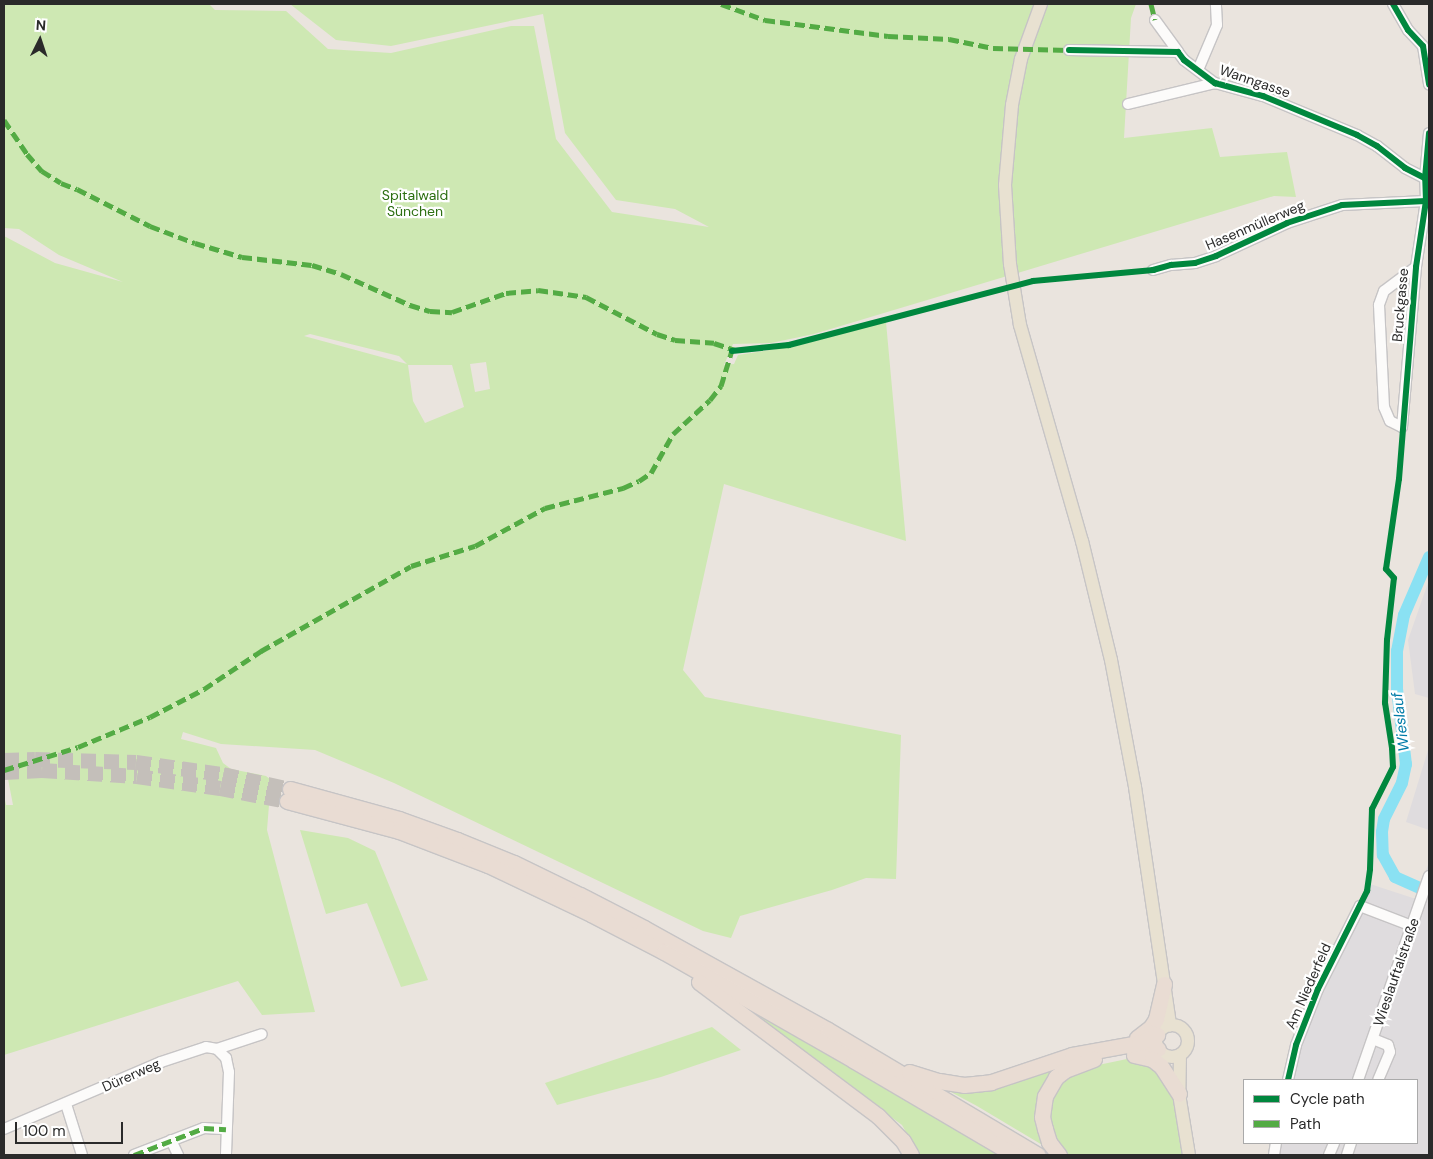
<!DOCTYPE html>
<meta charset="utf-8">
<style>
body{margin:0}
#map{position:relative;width:1433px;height:1159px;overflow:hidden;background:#eae4de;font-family:"DM Sans",sans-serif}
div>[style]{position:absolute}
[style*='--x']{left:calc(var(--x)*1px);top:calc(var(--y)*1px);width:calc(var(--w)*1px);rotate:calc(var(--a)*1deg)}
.industrial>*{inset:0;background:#dfdcde}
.green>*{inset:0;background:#cee8b3}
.river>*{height:12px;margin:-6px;padding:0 6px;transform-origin:6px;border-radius:6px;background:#8ae1f3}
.highway-tunnel>*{height:15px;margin-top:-7.5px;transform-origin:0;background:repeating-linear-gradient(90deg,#c4bfba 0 15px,transparent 0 23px)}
.roads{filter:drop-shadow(1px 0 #c6c4c5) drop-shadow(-1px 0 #c6c4c5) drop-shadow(0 1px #c6c4c5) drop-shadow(0 -1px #c6c4c5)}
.minor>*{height:10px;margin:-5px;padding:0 5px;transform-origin:5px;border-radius:5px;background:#fcfbfa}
.major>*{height:12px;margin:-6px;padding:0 6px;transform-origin:6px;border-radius:6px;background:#e8e1d1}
.major>.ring{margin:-6px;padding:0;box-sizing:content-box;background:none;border:12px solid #e8e1d1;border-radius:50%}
.highway>*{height:15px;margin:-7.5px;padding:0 7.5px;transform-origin:7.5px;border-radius:7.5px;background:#e9dcd3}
.quiet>*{height:5px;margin-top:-2.5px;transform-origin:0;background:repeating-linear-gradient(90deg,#53ab44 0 10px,transparent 0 15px)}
.cycleway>*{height:6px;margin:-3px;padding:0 3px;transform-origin:3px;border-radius:3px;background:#00873e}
span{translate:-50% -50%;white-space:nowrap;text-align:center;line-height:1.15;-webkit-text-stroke:4.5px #fff;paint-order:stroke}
.street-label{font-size:14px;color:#2a2a2a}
.park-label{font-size:14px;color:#2d6f12}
.water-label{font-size:15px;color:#007ca8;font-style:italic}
.frame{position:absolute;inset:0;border:5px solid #2a2a2a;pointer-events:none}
.legend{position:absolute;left:1243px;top:1079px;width:175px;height:65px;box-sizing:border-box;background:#fff;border:1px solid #aaa;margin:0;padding:6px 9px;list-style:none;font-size:15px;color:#2a2a2a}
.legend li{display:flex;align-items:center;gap:10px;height:25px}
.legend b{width:25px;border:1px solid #aaa}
.north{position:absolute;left:15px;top:15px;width:50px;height:50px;-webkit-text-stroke:4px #fff;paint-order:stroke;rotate:4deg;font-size:14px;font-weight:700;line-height:20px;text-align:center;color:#2a2a2a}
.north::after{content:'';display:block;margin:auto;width:18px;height:22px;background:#2a2a2a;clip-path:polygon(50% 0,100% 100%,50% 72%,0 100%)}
.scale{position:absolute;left:15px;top:1122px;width:108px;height:22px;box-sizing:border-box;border:2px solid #2a2a2a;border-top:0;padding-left:6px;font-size:15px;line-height:18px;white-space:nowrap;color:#2a2a2a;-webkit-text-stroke:4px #fff;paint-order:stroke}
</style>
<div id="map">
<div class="industrial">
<i style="clip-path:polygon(1429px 580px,1429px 698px,1415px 694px,1408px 640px)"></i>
<i style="clip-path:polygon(1429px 747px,1429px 830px,1406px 822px)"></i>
<i style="clip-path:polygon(1429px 862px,1429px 1155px,1277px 1155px,1279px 1143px,1417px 1143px,1417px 1080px,1289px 1080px,1317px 996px,1366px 900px,1370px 884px,1416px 899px)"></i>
</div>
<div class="green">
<i style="clip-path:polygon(evenodd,4px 4px,209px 4px,215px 10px,286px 11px,328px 49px,391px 53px,511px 26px,534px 26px,556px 139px,612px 212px,709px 227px,675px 209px,616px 200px,565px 133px,543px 14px,391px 46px,336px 40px,290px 4px,273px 4px,1136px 4px,1131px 18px,1124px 138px,1212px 128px,1220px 157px,1287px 152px,1296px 197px,1274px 196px,814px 334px,771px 343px,733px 344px,724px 365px,734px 364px,738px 355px,796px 346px,886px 322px,906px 541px,724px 484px,683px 670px,705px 697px,901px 735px,896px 879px,866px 878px,832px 890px,740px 916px,731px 938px,703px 931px,394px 783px,315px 750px,221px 744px,183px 732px,181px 739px,216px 748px,223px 763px,231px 769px,266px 776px,271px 780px,267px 830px,315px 1012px,262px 1015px,238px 981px,4px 1055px,4px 795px,6px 805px,13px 805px,4px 758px,4px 236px,55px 263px,123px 282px,59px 255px,19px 229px,4px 228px,4px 4px,310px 334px,399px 356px,407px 364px,304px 336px,310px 334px,4px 4px,486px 362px,490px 389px,475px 392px,470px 364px,486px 362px,4px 4px,408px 365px,452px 365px,464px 407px,425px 423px,413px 401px,408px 365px)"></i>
<i style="clip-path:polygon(300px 830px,348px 838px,375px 851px,428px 980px,401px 987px,367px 903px,326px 914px)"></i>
<i style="clip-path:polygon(724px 994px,895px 1093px,1001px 1155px,919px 1155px,902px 1125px)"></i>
<i style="clip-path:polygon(712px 1027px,741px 1050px,661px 1077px,557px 1105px,545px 1083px)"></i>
<i style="clip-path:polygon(1127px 1059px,1142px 1059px,1152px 1062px,1170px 1085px,1184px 1155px,1064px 1155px,1054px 1141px,1047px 1109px,1058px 1081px,1079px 1069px)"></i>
<i style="clip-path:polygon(1055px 1069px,1046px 1087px,1049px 1149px,977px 1106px,936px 1084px,978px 1089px,1010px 1084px)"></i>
</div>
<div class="river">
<i style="--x:1429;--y:557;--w:63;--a:113.3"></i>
<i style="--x:1404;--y:615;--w:37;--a:101"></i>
<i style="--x:1397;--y:651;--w:38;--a:90"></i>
<i style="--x:1397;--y:689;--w:76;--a:83.2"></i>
<i style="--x:1406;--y:764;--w:19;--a:102"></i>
<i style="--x:1402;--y:783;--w:40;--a:116.6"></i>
<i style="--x:1384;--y:819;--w:13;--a:99"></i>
<i style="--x:1382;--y:832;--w:23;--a:88"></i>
<i style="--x:1383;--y:855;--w:25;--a:61"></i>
<i style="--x:1395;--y:877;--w:37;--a:24"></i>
</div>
<div class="highway-tunnel">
<i style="--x:4;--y:760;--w:31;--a:-2"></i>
<i style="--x:35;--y:759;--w:101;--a:1.7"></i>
<i style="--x:136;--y:762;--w:88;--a:7.9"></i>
<i style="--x:223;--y:774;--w:69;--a:12.6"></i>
<i style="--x:4;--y:772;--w:38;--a:-3"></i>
<i style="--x:42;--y:770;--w:95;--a:3.6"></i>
<i style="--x:137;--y:776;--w:84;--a:8.2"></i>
<i style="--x:220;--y:788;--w:68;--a:11"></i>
</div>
<div class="roads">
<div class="minor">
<i style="--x:1393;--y:4;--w:30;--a:60"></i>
<i style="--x:1408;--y:30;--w:22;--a:47"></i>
<i style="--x:1423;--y:46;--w:39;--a:81"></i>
<i style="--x:1155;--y:20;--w:39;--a:54"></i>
<i style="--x:1069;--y:50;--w:109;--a:1.1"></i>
<i style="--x:1178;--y:52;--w:10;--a:53"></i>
<i style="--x:1184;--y:60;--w:39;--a:37"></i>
<i style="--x:1215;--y:83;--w:50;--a:15.2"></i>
<i style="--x:1263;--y:96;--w:102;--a:22.5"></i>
<i style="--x:1357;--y:135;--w:23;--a:29"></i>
<i style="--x:1377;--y:146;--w:36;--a:38"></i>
<i style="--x:1405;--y:168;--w:22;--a:27"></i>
<i style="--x:1198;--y:70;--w:49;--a:-67.1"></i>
<i style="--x:1217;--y:25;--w:21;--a:-93"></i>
<i style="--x:1128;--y:104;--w:89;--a:-13.6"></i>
<i style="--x:1416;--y:267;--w:40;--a:143"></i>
<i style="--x:1384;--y:291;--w:15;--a:110"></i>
<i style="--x:1379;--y:305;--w:102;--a:87.2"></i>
<i style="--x:1384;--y:407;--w:15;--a:67"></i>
<i style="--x:1390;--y:421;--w:13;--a:27"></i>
<i style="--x:1402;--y:427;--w:161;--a:-85"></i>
<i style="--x:1416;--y:267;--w:67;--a:-81.4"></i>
<i style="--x:1426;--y:201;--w:23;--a:-92"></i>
<i style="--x:1425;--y:178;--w:45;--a:-84.9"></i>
<i style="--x:1153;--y:270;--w:19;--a:-16"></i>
<i style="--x:1171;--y:265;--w:24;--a:-5"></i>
<i style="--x:1195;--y:263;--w:22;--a:-18"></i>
<i style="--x:1216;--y:256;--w:78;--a:-24.9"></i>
<i style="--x:1287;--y:223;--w:58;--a:-18.1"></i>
<i style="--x:1342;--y:205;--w:84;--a:-2.7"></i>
<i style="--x:1373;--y:1039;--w:16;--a:22"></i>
<i style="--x:1388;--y:1045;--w:7;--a:74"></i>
<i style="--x:1390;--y:1052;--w:30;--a:113"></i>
<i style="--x:217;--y:1049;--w:13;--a:45"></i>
<i style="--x:226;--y:1058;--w:14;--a:78"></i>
<i style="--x:229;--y:1072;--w:83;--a:92.1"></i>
<i style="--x:1288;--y:1080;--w:36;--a:-77"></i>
<i style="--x:1296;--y:1045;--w:60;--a:-68.6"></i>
<i style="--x:1318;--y:989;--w:93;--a:-63.2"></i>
<i style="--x:1360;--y:906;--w:56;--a:21"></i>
<i style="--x:1358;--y:1080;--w:216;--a:-70.8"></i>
<i style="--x:66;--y:1104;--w:53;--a:72.6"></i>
<i style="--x:4;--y:1129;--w:171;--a:-23.1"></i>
<i style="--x:161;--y:1062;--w:47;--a:-18.4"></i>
<i style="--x:206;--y:1047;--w:11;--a:10"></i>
<i style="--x:217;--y:1049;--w:47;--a:-18.4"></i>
<i style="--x:171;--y:1140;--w:17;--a:65"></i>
<i style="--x:134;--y:1155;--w:75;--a:-21.1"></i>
<i style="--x:204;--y:1128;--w:22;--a:3"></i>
<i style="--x:1274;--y:1155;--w:12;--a:-81"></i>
<i style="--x:1329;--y:1155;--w:13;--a:-67"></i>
<i style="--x:1347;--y:1155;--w:13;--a:-72"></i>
</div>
<div class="major">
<i style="--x:1041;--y:4;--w:59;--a:110"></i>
<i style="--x:1021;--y:59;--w:47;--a:101.1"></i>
<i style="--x:1012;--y:105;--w:80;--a:95"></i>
<i style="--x:1005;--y:185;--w:79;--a:86.4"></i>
<i style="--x:1010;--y:264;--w:62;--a:80.7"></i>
<i style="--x:1020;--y:325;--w:225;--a:74"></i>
<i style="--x:1082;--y:541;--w:122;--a:76.3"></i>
<i style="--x:1111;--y:660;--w:129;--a:79.3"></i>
<i style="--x:1135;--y:787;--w:241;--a:81.6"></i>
<i class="ring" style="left:1156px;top:1025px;width:20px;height:20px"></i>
<i style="--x:1180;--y:1055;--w:39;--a:91"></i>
<i style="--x:1179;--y:1094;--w:62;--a:80.7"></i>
</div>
<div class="highway">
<i style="--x:290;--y:789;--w:113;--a:15.4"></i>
<i style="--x:399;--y:819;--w:62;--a:19.9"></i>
<i style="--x:457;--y:840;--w:61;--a:22"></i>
<i style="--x:514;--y:863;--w:73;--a:25.9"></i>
<i style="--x:580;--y:895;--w:72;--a:27.3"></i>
<i style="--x:644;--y:928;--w:210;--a:29"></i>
<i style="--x:828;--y:1030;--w:244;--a:30.8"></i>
<i style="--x:287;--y:801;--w:116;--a:15"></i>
<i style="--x:399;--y:831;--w:95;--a:20.9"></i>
<i style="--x:488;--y:865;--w:114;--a:25.4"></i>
<i style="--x:591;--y:914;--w:82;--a:27.5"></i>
<i style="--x:664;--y:952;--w:218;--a:29.7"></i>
<i style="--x:853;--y:1060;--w:187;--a:30.5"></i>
<i style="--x:699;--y:982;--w:224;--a:36.8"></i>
<i style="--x:878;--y:1116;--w:35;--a:45"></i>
<i style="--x:903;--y:1141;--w:16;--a:60"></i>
<i style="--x:1137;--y:1038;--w:18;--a:-38"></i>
<i style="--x:1151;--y:1027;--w:9;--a:-58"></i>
<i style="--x:1156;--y:1019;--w:36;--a:-77"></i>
<i style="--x:1134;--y:1051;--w:24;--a:-5"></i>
<i style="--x:1134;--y:1055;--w:18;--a:13"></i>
<i style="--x:1152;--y:1059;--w:11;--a:38"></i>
<i style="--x:1161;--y:1066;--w:33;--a:57"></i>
<i style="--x:909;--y:1072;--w:31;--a:17"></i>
<i style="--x:939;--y:1081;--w:25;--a:9"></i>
<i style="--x:964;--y:1085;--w:27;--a:-6"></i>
<i style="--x:991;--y:1082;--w:85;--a:-18.4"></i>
<i style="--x:1072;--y:1055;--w:68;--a:-10.2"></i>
<i style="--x:1139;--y:1043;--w:20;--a:-24"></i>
<i style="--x:1059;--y:1155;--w:16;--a:-128"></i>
<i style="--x:1049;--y:1142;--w:14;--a:-107"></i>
<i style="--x:1045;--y:1129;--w:12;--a:-104"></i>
<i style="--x:1042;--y:1117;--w:21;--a:-82"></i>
<i style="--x:1045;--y:1096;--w:22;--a:-60"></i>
<i style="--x:1056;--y:1077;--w:11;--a:-38"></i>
<i style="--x:1065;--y:1070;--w:31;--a:-21"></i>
</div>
</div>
<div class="quiet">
<i style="--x:721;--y:4;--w:47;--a:20"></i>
<i style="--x:765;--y:20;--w:124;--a:7.4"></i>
<i style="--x:888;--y:36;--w:61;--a:2.8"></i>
<i style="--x:949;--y:39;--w:45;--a:11.6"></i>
<i style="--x:993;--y:48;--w:76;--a:1.5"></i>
<i style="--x:1151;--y:4;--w:16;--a:76"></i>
<i style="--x:4;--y:120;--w:41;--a:55.9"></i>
<i style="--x:27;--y:154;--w:23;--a:49"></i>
<i style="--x:42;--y:171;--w:22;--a:32"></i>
<i style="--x:61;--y:183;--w:17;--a:21"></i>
<i style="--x:77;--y:189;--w:82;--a:26.9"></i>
<i style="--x:150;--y:226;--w:48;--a:20.7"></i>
<i style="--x:195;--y:243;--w:49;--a:16.6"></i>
<i style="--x:242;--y:257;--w:70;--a:6.5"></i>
<i style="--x:312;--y:265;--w:30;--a:17"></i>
<i style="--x:341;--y:274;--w:76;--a:24.2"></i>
<i style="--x:410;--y:305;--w:21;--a:17"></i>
<i style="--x:430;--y:311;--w:22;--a:3"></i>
<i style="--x:452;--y:312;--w:57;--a:-19.4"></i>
<i style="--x:506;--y:293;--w:32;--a:-5"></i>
<i style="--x:538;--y:290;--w:49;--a:8.3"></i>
<i style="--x:586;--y:297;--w:80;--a:27.5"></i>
<i style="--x:657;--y:334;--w:19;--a:18"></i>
<i style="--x:675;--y:340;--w:39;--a:4"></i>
<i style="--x:714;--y:343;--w:22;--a:18"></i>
<i style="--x:4;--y:770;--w:77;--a:-17.3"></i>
<i style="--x:78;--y:747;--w:78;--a:-22.6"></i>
<i style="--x:150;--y:717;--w:61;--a:-27.4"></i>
<i style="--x:204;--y:689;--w:69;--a:-33.7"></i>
<i style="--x:261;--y:651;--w:172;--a:-29.5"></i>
<i style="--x:411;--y:566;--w:67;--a:-17.4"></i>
<i style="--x:475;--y:546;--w:80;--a:-28.5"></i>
<i style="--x:545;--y:508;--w:81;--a:-14.4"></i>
<i style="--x:623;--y:488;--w:17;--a:-24"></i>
<i style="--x:639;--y:481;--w:14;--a:-34"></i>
<i style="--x:651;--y:473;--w:45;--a:-60.6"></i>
<i style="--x:673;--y:434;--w:50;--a:-42.6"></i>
<i style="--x:710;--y:400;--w:18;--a:-52"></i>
<i style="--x:721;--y:386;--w:37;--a:-73"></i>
<i style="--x:134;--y:1155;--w:75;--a:-21.1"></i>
<i style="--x:204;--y:1128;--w:22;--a:3"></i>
</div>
<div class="cycleway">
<i style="--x:1393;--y:4;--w:30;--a:60"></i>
<i style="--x:1408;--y:30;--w:22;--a:47"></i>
<i style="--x:1423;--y:46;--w:39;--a:81"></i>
<i style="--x:1069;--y:50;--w:109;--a:1.1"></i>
<i style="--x:1178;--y:52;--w:10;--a:53"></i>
<i style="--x:1184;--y:60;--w:39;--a:37"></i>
<i style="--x:1215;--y:83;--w:50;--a:15.2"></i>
<i style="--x:1263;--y:96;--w:102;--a:22.5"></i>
<i style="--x:1357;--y:135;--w:23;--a:29"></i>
<i style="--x:1377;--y:146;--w:36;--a:38"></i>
<i style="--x:1405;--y:168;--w:22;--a:27"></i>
<i style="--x:732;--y:351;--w:57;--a:-6"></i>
<i style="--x:789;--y:345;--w:252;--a:-14.7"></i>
<i style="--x:1033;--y:281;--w:121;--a:-5.2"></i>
<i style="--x:1153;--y:270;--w:19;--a:-16"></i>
<i style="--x:1171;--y:265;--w:24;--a:-5"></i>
<i style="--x:1195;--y:263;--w:22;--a:-18"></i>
<i style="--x:1216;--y:256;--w:78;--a:-24.9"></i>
<i style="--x:1287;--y:223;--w:58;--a:-18.1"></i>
<i style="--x:1342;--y:205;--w:84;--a:-2.7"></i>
<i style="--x:1288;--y:1080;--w:36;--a:-77"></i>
<i style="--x:1296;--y:1045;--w:60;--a:-68.6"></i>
<i style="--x:1318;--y:989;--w:110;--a:-63.4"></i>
<i style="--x:1367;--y:891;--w:22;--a:-82"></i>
<i style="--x:1370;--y:869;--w:60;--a:-88.1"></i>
<i style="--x:1372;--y:809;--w:47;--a:-63.4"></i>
<i style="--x:1393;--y:767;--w:19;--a:-93"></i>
<i style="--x:1392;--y:748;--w:46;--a:-98.8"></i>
<i style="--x:1385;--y:703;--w:63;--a:-88.2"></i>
<i style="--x:1387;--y:640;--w:62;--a:-83.6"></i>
<i style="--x:1394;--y:578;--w:12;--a:-132"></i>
<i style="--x:1386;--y:569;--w:91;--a:-81.8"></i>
<i style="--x:1399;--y:479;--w:213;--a:-85.4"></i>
<i style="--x:1416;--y:267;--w:67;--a:-81.4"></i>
<i style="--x:1426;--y:201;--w:23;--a:-92"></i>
<i style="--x:1425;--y:178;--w:45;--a:-84.9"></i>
</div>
<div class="street-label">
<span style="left:1255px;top:81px;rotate:19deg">Wanngasse</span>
<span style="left:1255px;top:225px;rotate:-23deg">Hasenmüllerweg</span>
<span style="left:1400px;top:305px;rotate:-85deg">Bruckgasse</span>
<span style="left:1396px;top:972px;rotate:-71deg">Wieslauftalstraße</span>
<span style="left:1308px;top:986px;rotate:-66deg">Am Niederfeld</span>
<span style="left:131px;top:1075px;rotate:-24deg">Dürerweg</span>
</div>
<div class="park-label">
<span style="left:415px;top:203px">Spitalwald<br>Sünchen</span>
</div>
<div class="water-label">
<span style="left:1401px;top:722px;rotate:-97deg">Wieslauf</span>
</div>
<div class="frame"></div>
<ul class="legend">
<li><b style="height:6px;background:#00873e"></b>Cycle path</li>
<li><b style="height:6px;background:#53ab44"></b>Path</li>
</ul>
<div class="north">N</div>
<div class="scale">100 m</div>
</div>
